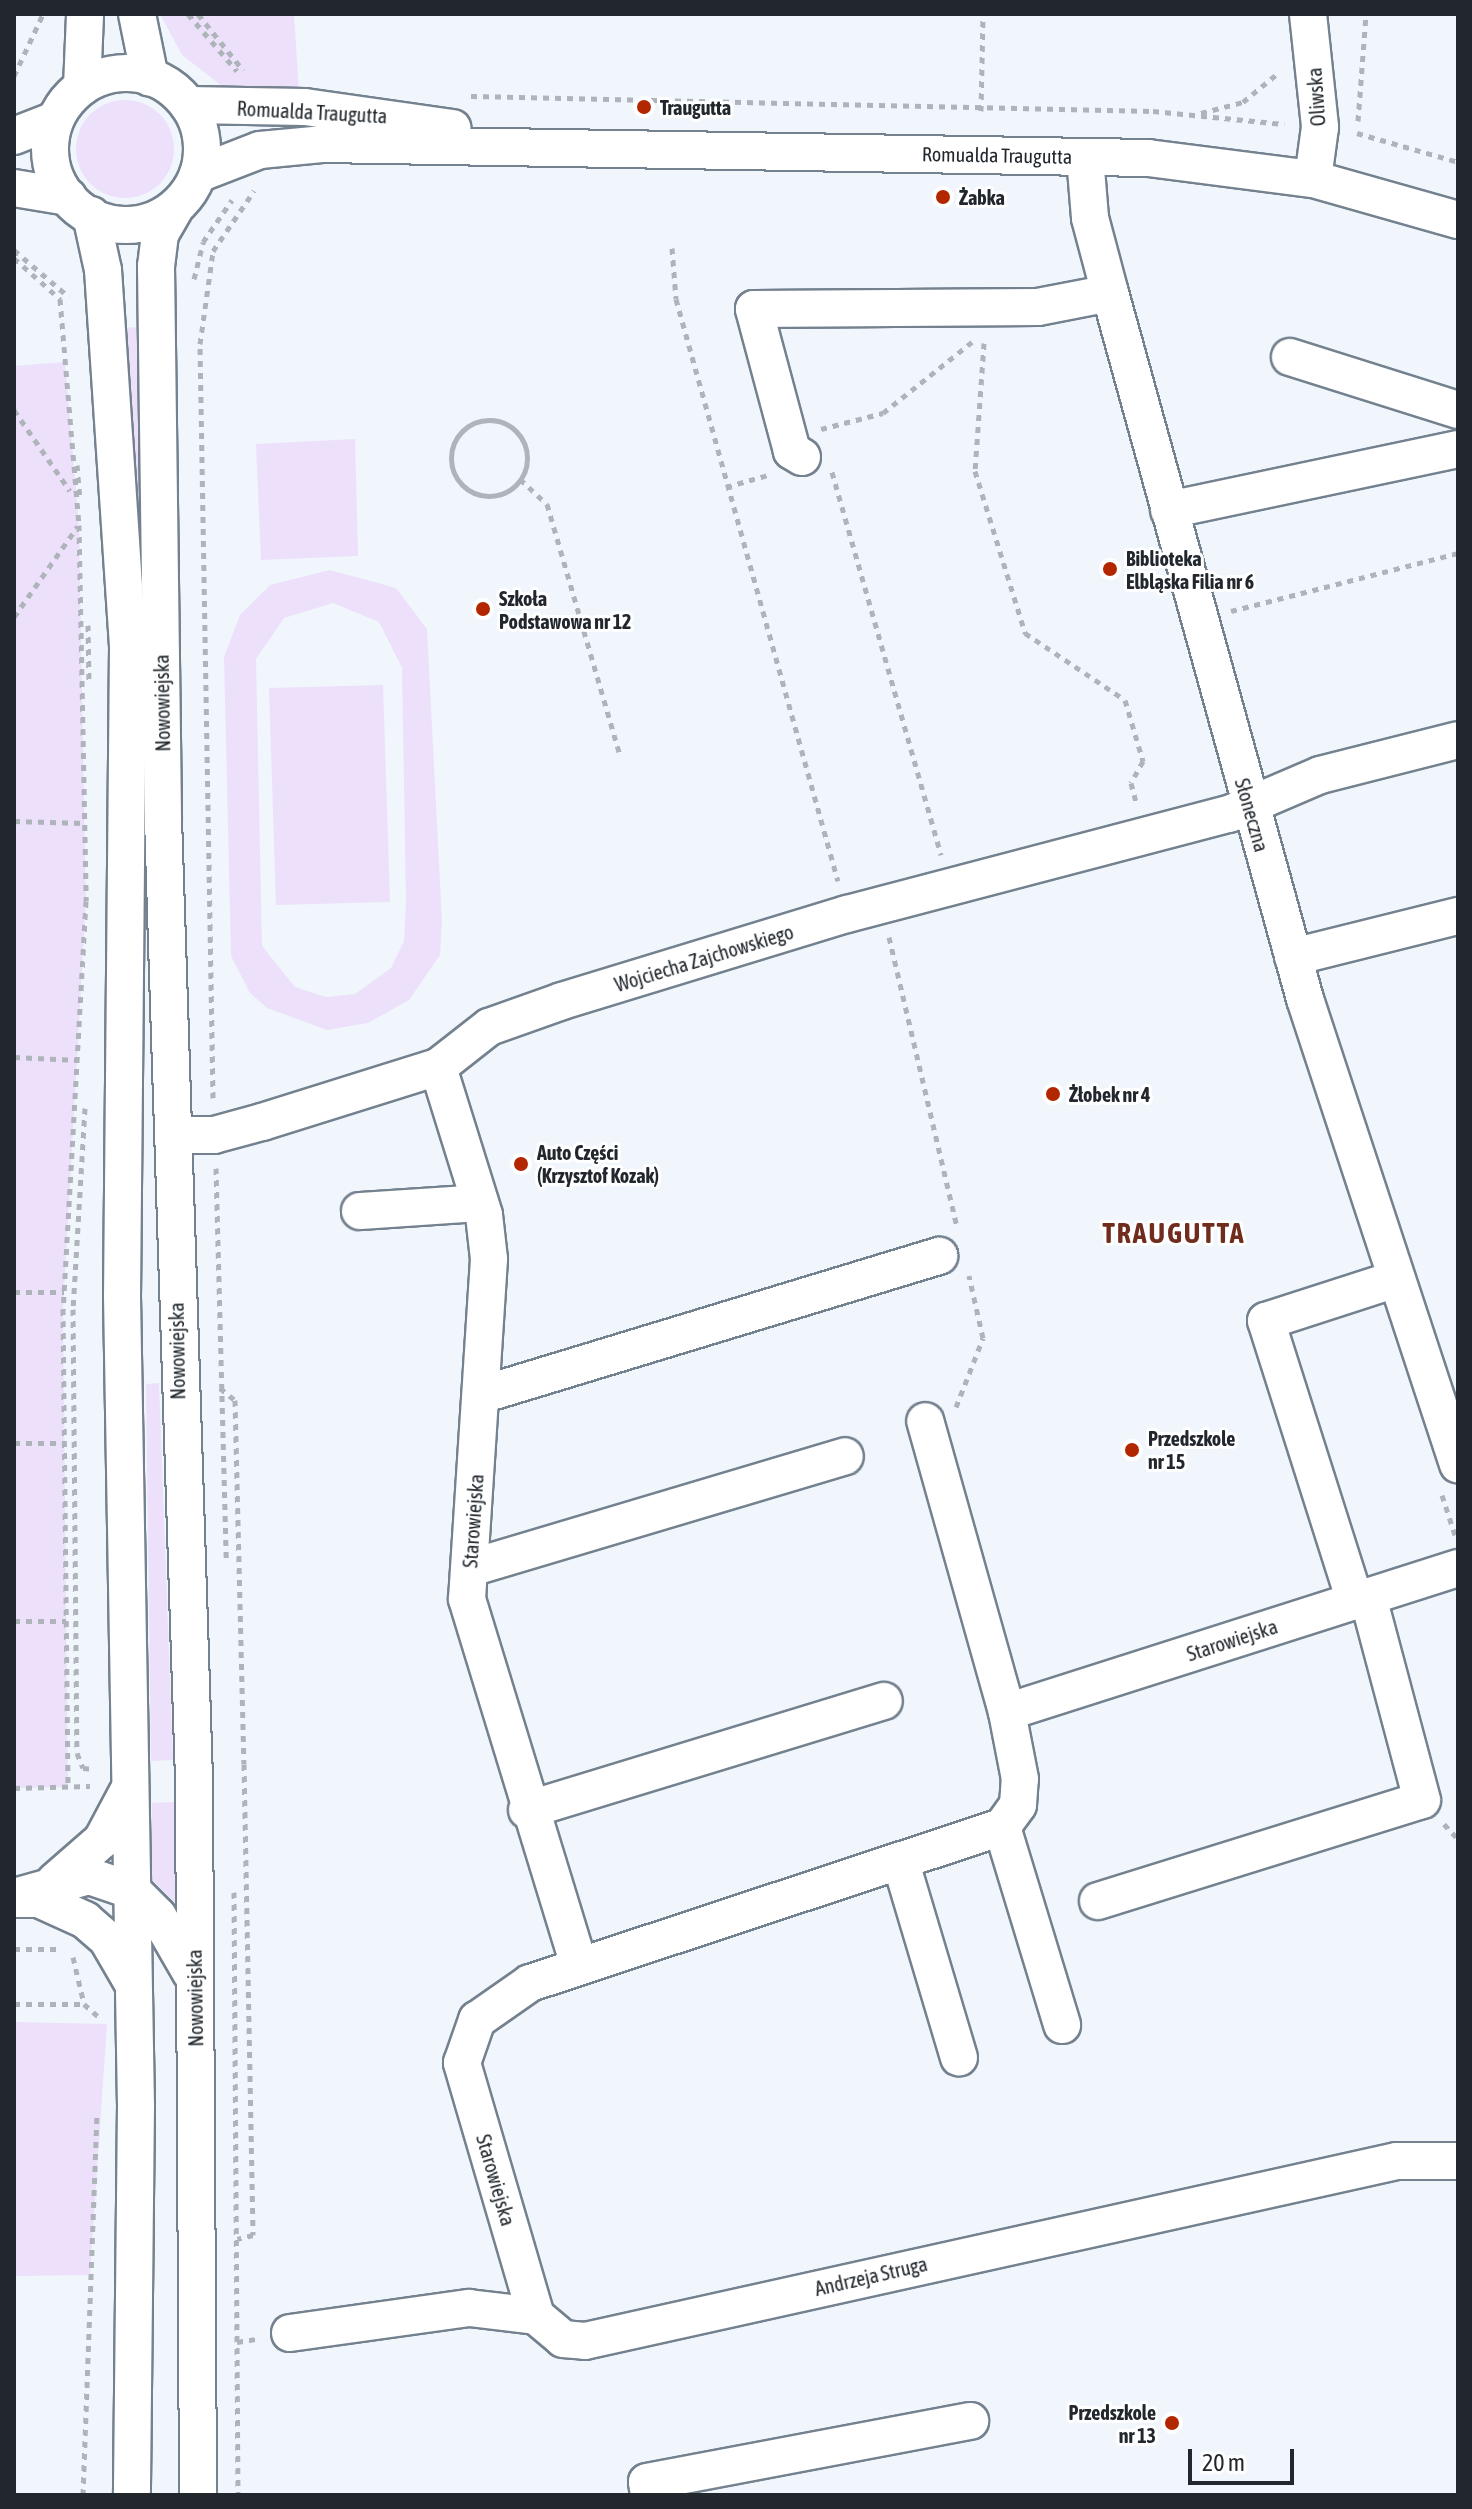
<!DOCTYPE html>
<meta charset="utf-8">
<style>
body{margin:0}
#map{position:relative;width:1472px;height:2509px;overflow:hidden;background:#f0f6fc;font-family:"Asap Condensed",sans-serif}
div>[style]{position:absolute}
[style*='--x']{left:calc(var(--x)*1px);top:calc(var(--y)*1px);width:calc(var(--w)*1px);rotate:calc(var(--a)*1deg)}
.green>*{inset:0;background:#ede0fa}
.round{border-radius:50%}
.path>*{height:5px;margin-top:-2.5px;transform-origin:0;background:repeating-linear-gradient(90deg,#aeb4ba 0 6px,transparent 0 12px)}
.path>.ring{margin:-2.5px;padding:0;box-sizing:content-box;background:none;border:5px solid #aeb4ba;border-radius:50%}
.roads{filter:drop-shadow(2px 0 #74818f) drop-shadow(-2px 0 #74818f) drop-shadow(0 2px #74818f) drop-shadow(0 -2px #74818f)}
.minor>*{height:36px;margin:-18px;padding:0 18px;transform-origin:18px;border-radius:18px;background:#fff}
.minor>.ring{margin:-18px;padding:0;box-sizing:content-box;background:none;border:36px solid #fff;border-radius:50%}
.dots>*{width:22px;height:22px;translate:-50% -50%;box-sizing:border-box;border:4px solid #fff;border-radius:50%}
span{translate:-50% -50%;white-space:nowrap;text-align:center;line-height:1.15;-webkit-text-stroke:6px #fff;paint-order:stroke}
.street-label{font-size:20px;color:#21272d}
.poi-label{font-size:20px;color:#21272d;font-weight:700}
.left{translate:0 -50%;text-align:left}
.right{translate:-100% -50%;text-align:right}
.district-label{font-size:28px;color:#702c1d;font-weight:700;letter-spacing:2px}
.frame{position:absolute;inset:0;border:16px solid #21272d;pointer-events:none}
.scale{position:absolute;left:1188px;top:2449px;width:106px;height:36px;box-sizing:border-box;border:4px solid #21272d;border-top:0;padding-left:10px;font-size:24px;line-height:28px;white-space:nowrap;color:#21272d;-webkit-text-stroke:6px #fff;paint-order:stroke}
</style>
<div id="map">
<div class="green">
<i style="clip-path:polygon(160px 14px,294px 14px,299px 93px,222px 86px,182px 55px)"></i>
<i class="round" style="left:76px;top:100px;width:98px;height:98px"></i>
<i style="clip-path:polygon(139px 327px,143px 548px,135px 549px,124px 328px)"></i>
<i style="clip-path:polygon(65px 362px,79px 525px,86px 901px,63px 1309px,68px 1787px,14px 1788px,14px 366px)"></i>
<i style="clip-path:polygon(355px 439px,358px 556px,261px 560px,256px 444px)"></i>
<i style="clip-path:polygon(evenodd,330px 570px,396px 588px,427px 629px,442px 922px,440px 955px,409px 1000px,368px 1023px,327px 1030px,267px 1008px,250px 993px,231px 956px,224px 657px,240px 615px,270px 585px,330px 570px,333px 603px,379px 622px,402px 668px,406px 902px,404px 941px,391px 968px,355px 994px,326px 997px,295px 987px,262px 946px,256px 659px,284px 618px,333px 603px)"></i>
<i style="clip-path:polygon(383px 685px,390px 902px,276px 905px,269px 688px)"></i>
<i style="clip-path:polygon(159px 1383px,173px 1760px,151px 1761px,146px 1384px)"></i>
<i style="clip-path:polygon(174px 1802px,178px 1903px,176px 1904px,152px 1879px,151px 1867px,152px 1803px)"></i>
<i style="clip-path:polygon(14px 2022px,107px 2024px,90px 2275px,14px 2276px)"></i>
</div>
<div class="path">
<i style="--x:188;--y:14;--w:75;--a:49.3"></i>
<i style="--x:198;--y:14;--w:72;--a:51.2"></i>
<i style="--x:14;--y:76;--w:68;--a:-64.9"></i>
<i style="--x:471;--y:96;--w:682;--a:1.26"></i>
<i style="--x:1153;--y:111;--w:132;--a:5.7"></i>
<i style="--x:981;--y:111;--w:97;--a:-88.8"></i>
<i style="--x:1201;--y:113;--w:43;--a:-14.7"></i>
<i style="--x:1243;--y:102;--w:45;--a:-39.6"></i>
<i style="--x:1358;--y:121;--w:107;--a:-85.7"></i>
<i style="--x:1357;--y:133;--w:105;--a:16"></i>
<i style="--x:672;--y:248;--w:51;--a:85.5"></i>
<i style="--x:676;--y:299;--w:604;--a:74.45"></i>
<i style="--x:14;--y:250;--w:72;--a:40.5"></i>
<i style="--x:14;--y:258;--w:62;--a:41.7"></i>
<i style="--x:60;--y:299;--w:227;--a:85.2"></i>
<i style="--x:79;--y:525;--w:376;--a:88.9"></i>
<i style="--x:86;--y:901;--w:409;--a:93.2"></i>
<i style="--x:63;--y:1309;--w:478;--a:89.4"></i>
<i style="--x:194;--y:279;--w:38;--a:-76"></i>
<i style="--x:203;--y:242;--w:51;--a:-55.4"></i>
<i style="--x:984;--y:343;--w:128;--a:94"></i>
<i style="--x:975;--y:471;--w:170;--a:72.8"></i>
<i style="--x:1025;--y:633;--w:120;--a:33.8"></i>
<i style="--x:1125;--y:700;--w:64;--a:73.6"></i>
<i style="--x:1143;--y:761;--w:25;--a:119"></i>
<i style="--x:1131;--y:783;--w:20;--a:75"></i>
<i style="--x:14;--y:410;--w:98;--a:55.3"></i>
<i class="ring" style="left:451px;top:420px;width:71px;height:71px"></i>
<i style="--x:821;--y:429;--w:64;--a:-14.5"></i>
<i style="--x:883;--y:413;--w:114;--a:-38.6"></i>
<i style="--x:77;--y:465;--w:34;--a:85"></i>
<i style="--x:832;--y:472;--w:398;--a:74.1"></i>
<i style="--x:520;--y:479;--w:37;--a:43"></i>
<i style="--x:547;--y:504;--w:261;--a:73.8"></i>
<i style="--x:726;--y:487;--w:44;--a:-15.9"></i>
<i style="--x:1231;--y:611;--w:234;--a:-14.3"></i>
<i style="--x:14;--y:617;--w:111;--a:-54.9"></i>
<i style="--x:88;--y:625;--w:58;--a:89"></i>
<i style="--x:14;--y:821;--w:70;--a:1.6"></i>
<i style="--x:889;--y:937;--w:298;--a:76.8"></i>
<i style="--x:14;--y:1057;--w:64;--a:2.7"></i>
<i style="--x:213;--y:1098;--w:754;--a:-90.99"></i>
<i style="--x:200;--y:344;--w:94;--a:-82"></i>
<i style="--x:213;--y:251;--w:73;--a:-55.7"></i>
<i style="--x:85;--y:1108;--w:201;--a:93.4"></i>
<i style="--x:73;--y:1309;--w:444;--a:89.5"></i>
<i style="--x:77;--y:1753;--w:16;--a:68"></i>
<i style="--x:83;--y:1768;--w:12;--a:5"></i>
<i style="--x:216;--y:1168;--w:390;--a:88.5"></i>
<i style="--x:14;--y:1292;--w:50;--a:0"></i>
<i style="--x:220;--y:1388;--w:19;--a:39"></i>
<i style="--x:235;--y:1400;--w:364;--a:88.6"></i>
<i style="--x:244;--y:1764;--w:471;--a:88.9"></i>
<i style="--x:253;--y:2235;--w:16;--a:166"></i>
<i style="--x:956;--y:1407;--w:74;--a:-68.6"></i>
<i style="--x:983;--y:1338;--w:64;--a:-102.7"></i>
<i style="--x:14;--y:1443;--w:50;--a:0"></i>
<i style="--x:1442;--y:1495;--w:42;--a:72"></i>
<i style="--x:14;--y:1621;--w:52;--a:0"></i>
<i style="--x:14;--y:1788;--w:76;--a:-1.5"></i>
<i style="--x:1444;--y:1824;--w:21;--a:47"></i>
<i style="--x:234;--y:1892;--w:603;--a:89.62"></i>
<i style="--x:14;--y:1949;--w:47;--a:0"></i>
<i style="--x:73;--y:1957;--w:48;--a:76.8"></i>
<i style="--x:84;--y:2004;--w:21;--a:41"></i>
<i style="--x:14;--y:2004;--w:70;--a:0"></i>
<i style="--x:237;--y:2342;--w:20;--a:-9"></i>
<i style="--x:83;--y:2495;--w:383;--a:-87.9"></i>
</div>
<div class="roads">
<div class="minor">
<i style="--x:137;--y:14;--w:65;--a:78.5"></i>
<i style="--x:1308;--y:14;--w:114;--a:83.9"></i>
<i style="--x:1320;--y:127;--w:52;--a:97.7"></i>
<i class="ring" style="left:50px;top:73px;width:116px;height:116px"></i>
<i style="--x:82;--y:87;--w:73;--a:-87.6"></i>
<i style="--x:188;--y:105;--w:117;--a:1"></i>
<i style="--x:305;--y:107;--w:149;--a:8.1"></i>
<i style="--x:14;--y:136;--w:44;--a:-21.3"></i>
<i style="--x:1085;--y:157;--w:61;--a:85.3"></i>
<i style="--x:1090;--y:218;--w:78;--a:75.1"></i>
<i style="--x:1110;--y:293;--w:732;--a:74.56"></i>
<i style="--x:1305;--y:999;--w:490;--a:71.8"></i>
<i style="--x:198;--y:174;--w:66;--a:-21.2"></i>
<i style="--x:260;--y:150;--w:62;--a:-5.5"></i>
<i style="--x:322;--y:144;--w:826;--a:0.97"></i>
<i style="--x:1148;--y:158;--w:166;--a:7.3"></i>
<i style="--x:1313;--y:179;--w:151;--a:15.8"></i>
<i style="--x:14;--y:188;--w:55;--a:9.5"></i>
<i style="--x:174;--y:210;--w:28;--a:120"></i>
<i style="--x:160;--y:234;--w:32;--a:97"></i>
<i style="--x:156;--y:266;--w:553;--a:89.27"></i>
<i style="--x:163;--y:819;--w:961;--a:88.15"></i>
<i style="--x:194;--y:1780;--w:715;--a:89.68"></i>
<i style="--x:91;--y:215;--w:56;--a:77.7"></i>
<i style="--x:103;--y:270;--w:379;--a:86.2"></i>
<i style="--x:128;--y:648;--w:648;--a:90.53"></i>
<i style="--x:122;--y:1296;--w:809;--a:89.01"></i>
<i style="--x:136;--y:2105;--w:390;--a:90.6"></i>
<i style="--x:1290;--y:357;--w:176;--a:17.5"></i>
<i style="--x:802;--y:457;--w:12;--a:-149"></i>
<i style="--x:792;--y:451;--w:147;--a:-105"></i>
<i style="--x:754;--y:309;--w:284;--a:-0.4"></i>
<i style="--x:1038;--y:307;--w:73;--a:-11"></i>
<i style="--x:1169;--y:510;--w:295;--a:-11.9"></i>
<i style="--x:1293;--y:957;--w:170;--a:-14"></i>
<i style="--x:438;--y:1067;--w:155;--a:72.7"></i>
<i style="--x:484;--y:1215;--w:44;--a:83.5"></i>
<i style="--x:489;--y:1259;--w:341;--a:93.7"></i>
<i style="--x:467;--y:1599;--w:384;--a:73"></i>
<i style="--x:173;--y:1135;--w:41;--a:0"></i>
<i style="--x:214;--y:1135;--w:50;--a:-15.2"></i>
<i style="--x:262;--y:1122;--w:184;--a:-17.4"></i>
<i style="--x:438;--y:1067;--w:65;--a:-38.1"></i>
<i style="--x:489;--y:1027;--w:77;--a:-19.6"></i>
<i style="--x:562;--y:1001;--w:298;--a:-17"></i>
<i style="--x:847;--y:914;--w:395;--a:-14.7"></i>
<i style="--x:1229;--y:814;--w:99;--a:-23.2"></i>
<i style="--x:1320;--y:775;--w:142;--a:-14.2"></i>
<i style="--x:360;--y:1211;--w:120;--a:-3.8"></i>
<i style="--x:481;--y:1395;--w:479;--a:-16.9"></i>
<i style="--x:470;--y:1568;--w:391;--a:-16.6"></i>
<i style="--x:1355;--y:1601;--w:294;--a:-107.6"></i>
<i style="--x:1266;--y:1321;--w:137;--a:-17.9"></i>
<i style="--x:1007;--y:1712;--w:473;--a:-17.7"></i>
<i style="--x:527;--y:1810;--w:373;--a:-17"></i>
<i style="--x:1002;--y:1827;--w:207;--a:73.1"></i>
<i style="--x:901;--y:1863;--w:203;--a:73.4"></i>
<i style="--x:55;--y:1881;--w:62;--a:-41.1"></i>
<i style="--x:102;--y:1840;--w:53;--a:-62"></i>
<i style="--x:14;--y:1897;--w:78;--a:-15.6"></i>
<i style="--x:89;--y:1876;--w:46;--a:18.8"></i>
<i style="--x:133;--y:1891;--w:35;--a:45"></i>
<i style="--x:158;--y:1916;--w:66;--a:59.9"></i>
<i style="--x:14;--y:1899;--w:25;--a:0"></i>
<i style="--x:39;--y:1899;--w:51;--a:24.5"></i>
<i style="--x:85;--y:1920;--w:29;--a:41"></i>
<i style="--x:107;--y:1939;--w:50;--a:59.8"></i>
<i style="--x:1098;--y:1901;--w:339;--a:-17.3"></i>
<i style="--x:1422;--y:1800;--w:210;--a:-104.9"></i>
<i style="--x:536;--y:2316;--w:264;--a:-106.3"></i>
<i style="--x:462;--y:2063;--w:46;--a:-70.8"></i>
<i style="--x:477;--y:2020;--w:65;--a:-34.9"></i>
<i style="--x:530;--y:1983;--w:497;--a:-18.3"></i>
<i style="--x:1002;--y:1827;--w:27;--a:-54"></i>
<i style="--x:1018;--y:1805;--w:26;--a:-86"></i>
<i style="--x:1020;--y:1779;--w:68;--a:-101"></i>
<i style="--x:1007;--y:1712;--w:302;--a:-105.7"></i>
<i style="--x:290;--y:2333;--w:181;--a:-8"></i>
<i style="--x:469;--y:2308;--w:67;--a:6.8"></i>
<i style="--x:536;--y:2316;--w:35;--a:40"></i>
<i style="--x:563;--y:2339;--w:22;--a:5"></i>
<i style="--x:585;--y:2341;--w:832;--a:-12.5"></i>
<i style="--x:1397;--y:2161;--w:61;--a:0"></i>
<i style="--x:649;--y:2495;--w:13;--a:-99"></i>
<i style="--x:647;--y:2482;--w:329;--a:-10.7"></i>
</div>
</div>
<div class="dots">
<i style="left:644px;top:107px;background:#b22600"></i>
<i style="left:943px;top:197px;background:#b22600"></i>
<i style="left:1110px;top:569px;background:#b22600"></i>
<i style="left:483px;top:609px;background:#b22600"></i>
<i style="left:1053px;top:1094px;background:#b22600"></i>
<i style="left:521px;top:1164px;background:#b22600"></i>
<i style="left:1132px;top:1450px;background:#b22600"></i>
<i style="left:1172px;top:2423px;background:#b22600"></i>
</div>
<div class="street-label">
<span style="left:1316px;top:97px;rotate:-94deg">Oliwska</span>
<span style="left:312px;top:112px;rotate:3deg">Romualda Traugutta</span>
<span style="left:997px;top:155px;rotate:1deg">Romualda Traugutta</span>
<span style="left:162px;top:703px;rotate:-91deg">Nowowiejska</span>
<span style="left:1252px;top:815px;rotate:74deg">Słoneczna</span>
<span style="left:704px;top:958px;rotate:-17deg">Wojciecha Zajchowskiego</span>
<span style="left:177px;top:1351px;rotate:-91deg">Nowowiejska</span>
<span style="left:473px;top:1521px;rotate:-86deg">Starowiejska</span>
<span style="left:1232px;top:1640px;rotate:-18deg">Starowiejska</span>
<span style="left:195px;top:1998px;rotate:-91deg">Nowowiejska</span>
<span style="left:496px;top:2180px;rotate:74deg">Starowiejska</span>
<span style="left:871px;top:2276px;rotate:-13deg">Andrzeja Struga</span>
</div>
<div class="poi-label">
<span class="left" style="left:660px;top:107px">Traugutta</span>
<span class="left" style="left:959px;top:197px">Żabka</span>
<span class="left" style="left:1126px;top:570px">Biblioteka<br>Elbląska Filia nr 6</span>
<span class="left" style="left:499px;top:610px">Szkoła<br>Podstawowa nr 12</span>
<span class="left" style="left:1069px;top:1094px">Żłobek nr 4</span>
<span class="left" style="left:537px;top:1164px">Auto Części<br>(Krzysztof Kozak)</span>
<span class="left" style="left:1148px;top:1450px">Przedszkole<br>nr 15</span>
<span class="right" style="left:1156px;top:2424px">Przedszkole<br>nr 13</span>
</div>
<div class="district-label">
<span style="left:1174px;top:1233px">TRAUGUTTA</span>
</div>
<div class="frame"></div>
<div class="scale">20 m</div>
</div>
